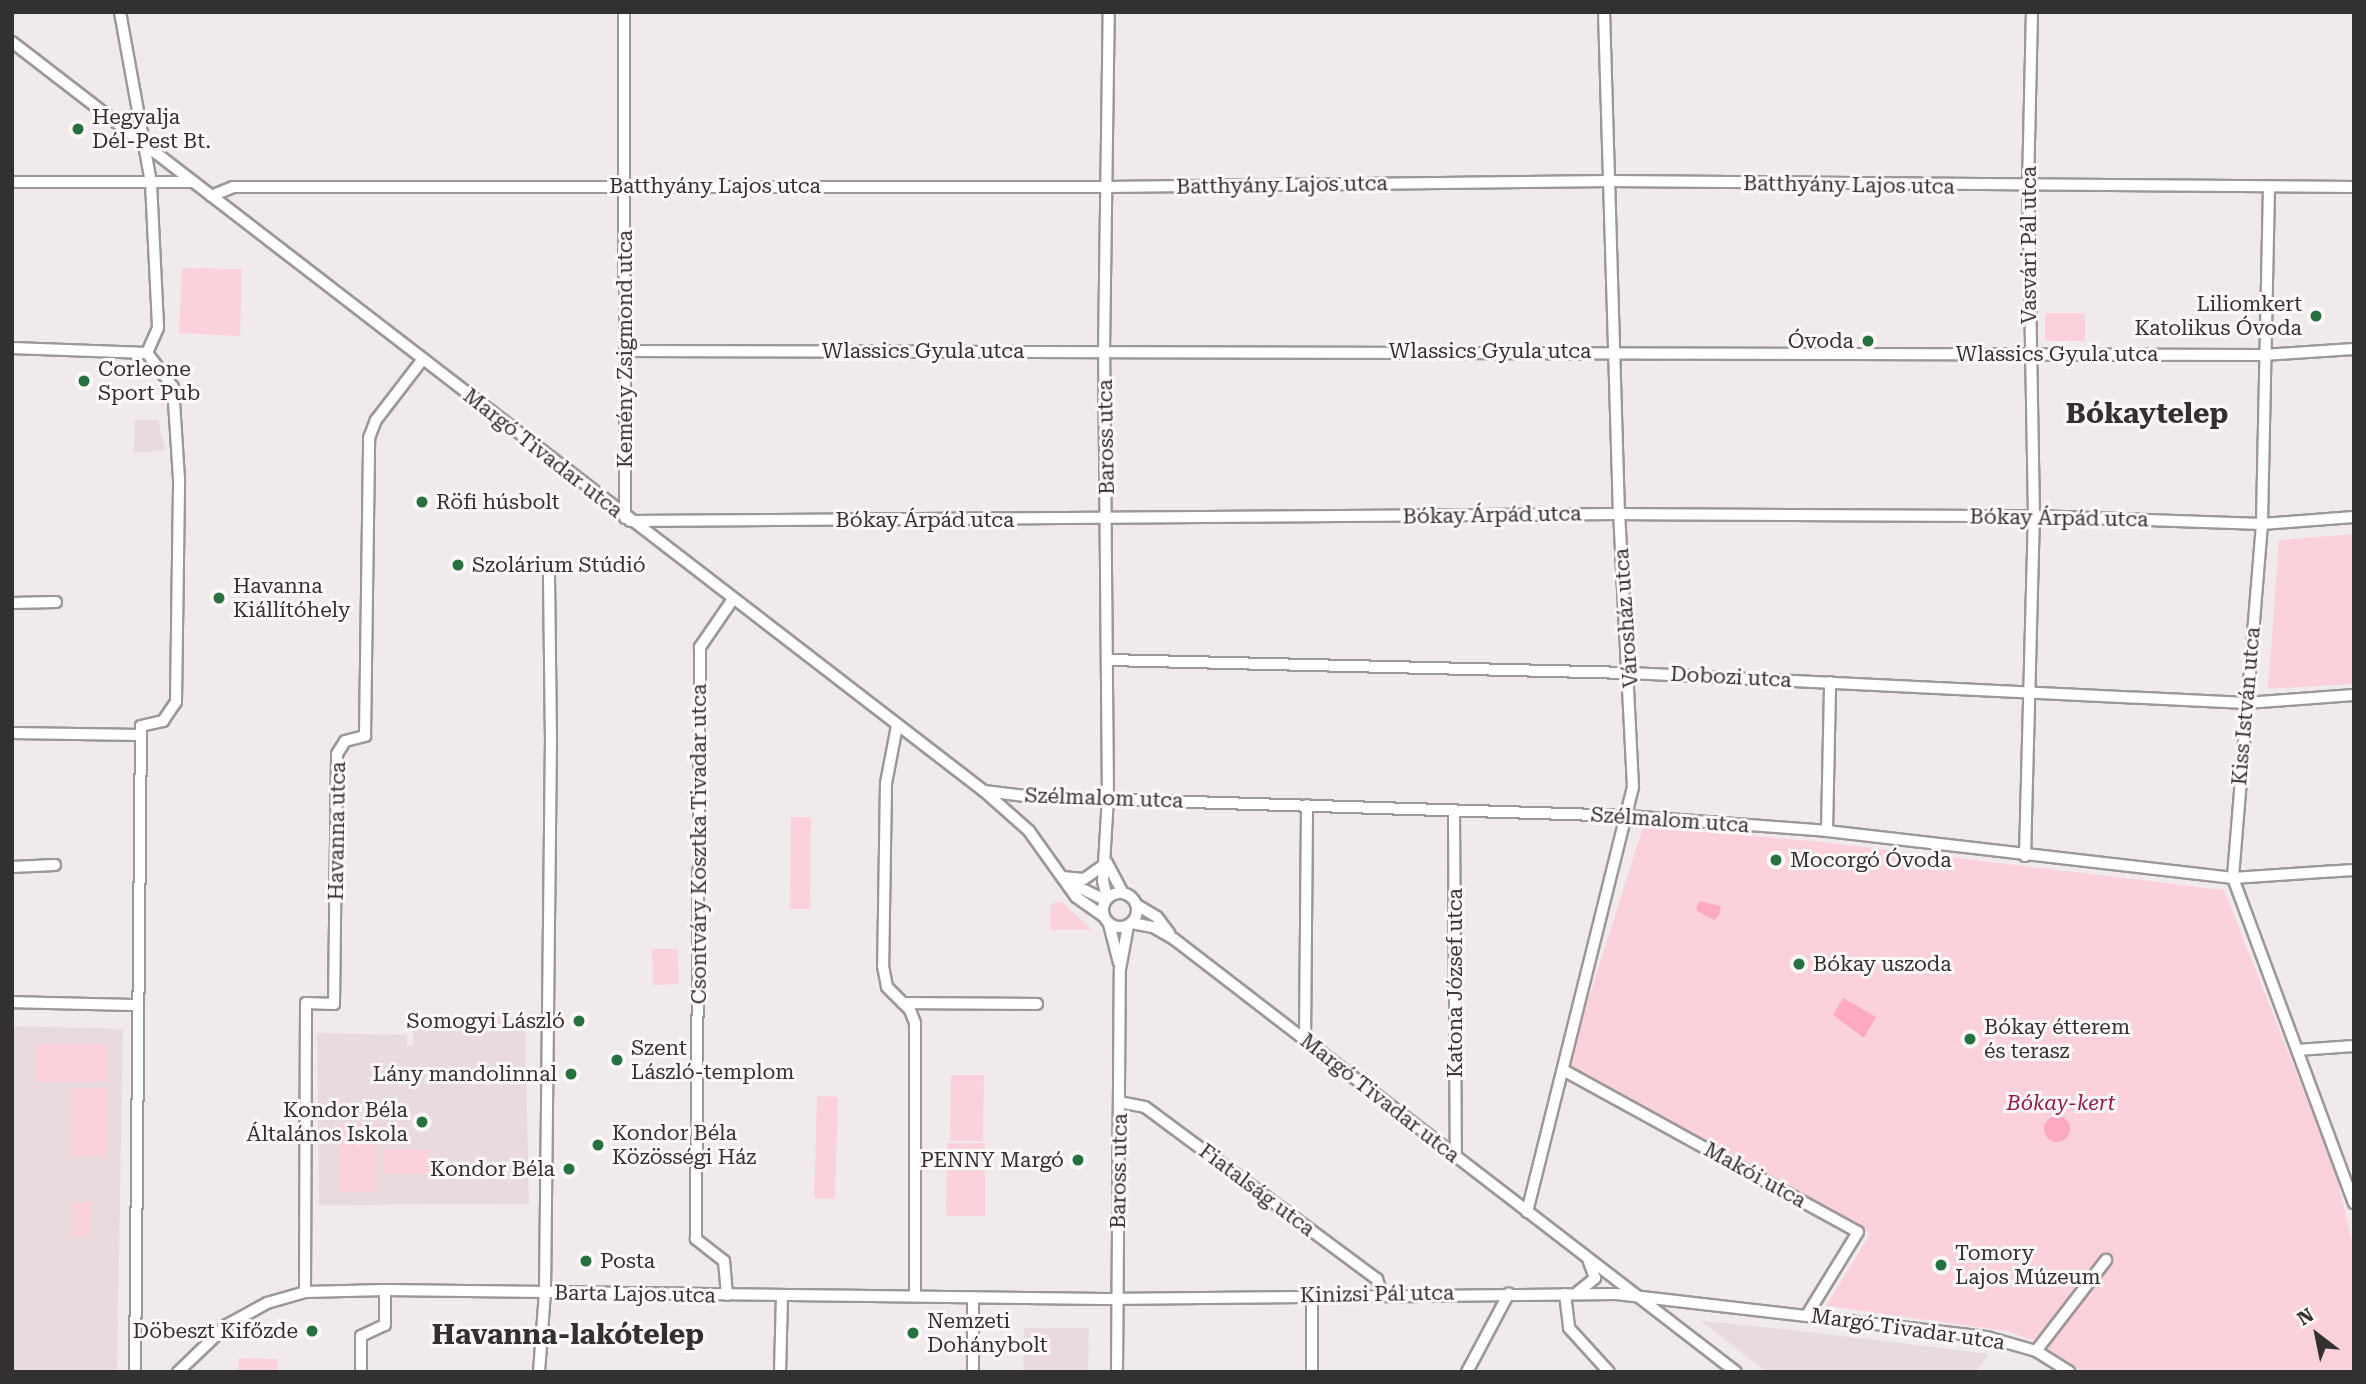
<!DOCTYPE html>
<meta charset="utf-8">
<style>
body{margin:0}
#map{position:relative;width:2366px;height:1384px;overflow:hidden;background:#f0eaec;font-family:"Roboto Serif",serif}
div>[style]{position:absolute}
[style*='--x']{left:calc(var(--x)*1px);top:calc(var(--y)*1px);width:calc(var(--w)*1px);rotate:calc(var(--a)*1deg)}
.built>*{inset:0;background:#e9dbdd}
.green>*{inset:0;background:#fbd2dc}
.water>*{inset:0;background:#fda9c0}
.round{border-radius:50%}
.roads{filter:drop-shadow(2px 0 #9c9798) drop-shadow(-2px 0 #9c9798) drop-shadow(0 2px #9c9798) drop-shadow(0 -2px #9c9798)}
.minor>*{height:10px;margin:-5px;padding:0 5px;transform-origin:5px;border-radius:5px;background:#fff}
.minor>.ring{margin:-5px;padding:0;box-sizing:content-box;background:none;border:10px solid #fff;border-radius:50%}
.dots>*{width:19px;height:19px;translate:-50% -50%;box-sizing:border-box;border:4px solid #fef8f9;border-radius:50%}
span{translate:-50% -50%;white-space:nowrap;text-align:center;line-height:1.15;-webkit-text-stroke:6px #fef8f9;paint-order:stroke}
.poi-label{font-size:21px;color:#323031}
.left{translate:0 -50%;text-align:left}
.right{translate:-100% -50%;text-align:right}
.street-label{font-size:21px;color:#323031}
.park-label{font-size:21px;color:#91194b;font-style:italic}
.district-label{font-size:28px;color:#323031;font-weight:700}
.frame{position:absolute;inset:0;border:14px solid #323031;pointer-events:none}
.north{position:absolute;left:2282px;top:1300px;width:70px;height:70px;-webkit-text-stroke:5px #fef8f9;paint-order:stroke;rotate:328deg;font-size:19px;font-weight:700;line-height:28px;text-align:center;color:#323031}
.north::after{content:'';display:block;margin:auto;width:24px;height:32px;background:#323031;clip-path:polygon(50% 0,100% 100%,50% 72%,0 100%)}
</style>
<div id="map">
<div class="built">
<i style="clip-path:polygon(135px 420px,158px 420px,165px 450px,134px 453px)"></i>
<i style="clip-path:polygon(413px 1016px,525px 1016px,529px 1204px,319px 1205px,317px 1033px,407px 1035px,407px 1046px,413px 1046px)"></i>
<i style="clip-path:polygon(12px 1026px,123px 1029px,117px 1372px,12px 1372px)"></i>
<i style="clip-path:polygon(1701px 1321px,1792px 1330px,1989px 1354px,1975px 1372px,1767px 1372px)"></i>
<i style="clip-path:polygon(1024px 1328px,1089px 1328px,1088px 1372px,1023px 1372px)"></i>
</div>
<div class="green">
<i style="clip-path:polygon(182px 268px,242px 269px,240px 336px,179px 333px)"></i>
<i style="clip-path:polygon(2045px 313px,2085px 313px,2085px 341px,2045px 341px)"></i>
<i style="clip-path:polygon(2354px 534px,2354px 684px,2268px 689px,2279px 540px)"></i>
<i style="clip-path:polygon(791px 817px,811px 817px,810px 909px,790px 909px)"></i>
<i style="clip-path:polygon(1643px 827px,1822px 842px,2224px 890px,2336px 1173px,2354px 1250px,2354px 1372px,2082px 1372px,2040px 1343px,2007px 1331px,1826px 1306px,1870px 1234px,1568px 1064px)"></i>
<i style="clip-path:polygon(1055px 902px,1063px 903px,1092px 930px,1050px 930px,1050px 906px)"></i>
<i style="clip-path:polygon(652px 949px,678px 949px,679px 984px,653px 985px)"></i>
<i style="clip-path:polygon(36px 1044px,108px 1044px,108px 1082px,36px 1082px)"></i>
<i style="clip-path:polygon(951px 1075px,984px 1075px,983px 1141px,950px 1141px)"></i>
<i style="clip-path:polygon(72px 1088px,107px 1088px,107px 1157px,72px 1157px)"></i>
<i style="clip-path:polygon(817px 1096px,838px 1097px,835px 1199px,814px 1198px)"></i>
<i style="clip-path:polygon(338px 1125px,377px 1125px,377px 1192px,338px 1192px)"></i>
<i style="clip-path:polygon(947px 1143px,985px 1143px,985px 1216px,946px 1216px)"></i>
<i style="clip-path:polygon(384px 1149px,430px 1150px,429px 1174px,384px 1174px)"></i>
<i style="clip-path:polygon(73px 1202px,90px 1202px,89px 1237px,72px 1237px)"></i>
<i style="clip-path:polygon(239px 1358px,278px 1359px,277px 1372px,238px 1372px)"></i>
</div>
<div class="water">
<i style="clip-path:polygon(1699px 901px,1721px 906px,1719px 916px,1714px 920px,1696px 910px)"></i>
<i style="clip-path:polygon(1843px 998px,1876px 1017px,1864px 1038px,1833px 1015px)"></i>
<i class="round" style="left:2044px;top:1116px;width:26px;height:26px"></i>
</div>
<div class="roads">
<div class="minor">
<i style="--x:120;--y:12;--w:174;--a:79.7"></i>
<i style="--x:151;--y:183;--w:145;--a:87.2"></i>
<i style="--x:158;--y:328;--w:27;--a:114"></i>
<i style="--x:624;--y:12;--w:506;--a:89.89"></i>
<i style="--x:12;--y:42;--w:1227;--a:37.62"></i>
<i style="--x:984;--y:791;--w:60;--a:41.6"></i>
<i style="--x:1029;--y:831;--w:81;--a:54.5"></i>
<i style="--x:1076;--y:897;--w:33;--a:35"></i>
<i style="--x:12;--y:182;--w:180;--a:0"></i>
<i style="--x:2269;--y:187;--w:337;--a:91.2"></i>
<i style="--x:2262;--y:524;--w:355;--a:94.7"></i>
<i style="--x:2233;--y:878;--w:347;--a:69.6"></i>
<i style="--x:211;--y:196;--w:24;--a:-22"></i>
<i style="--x:233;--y:187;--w:874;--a:0"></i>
<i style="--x:1107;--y:187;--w:503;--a:-0.68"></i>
<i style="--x:1610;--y:181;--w:744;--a:0.46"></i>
<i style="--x:12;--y:348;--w:135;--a:2.1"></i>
<i style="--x:626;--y:351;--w:1637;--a:0.14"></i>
<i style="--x:2263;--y:355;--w:91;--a:-3.8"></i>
<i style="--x:630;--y:521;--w:989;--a:-0.41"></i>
<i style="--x:1619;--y:514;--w:415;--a:0.3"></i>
<i style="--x:2034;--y:516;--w:228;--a:2"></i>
<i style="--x:2262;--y:524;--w:92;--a:-4.4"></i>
<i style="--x:12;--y:603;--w:44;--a:-1.3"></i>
<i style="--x:1108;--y:660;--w:522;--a:1.43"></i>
<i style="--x:1630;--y:673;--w:617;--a:2.79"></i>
<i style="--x:2246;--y:703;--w:108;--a:-4.2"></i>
<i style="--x:897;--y:726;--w:58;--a:100.9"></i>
<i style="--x:886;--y:783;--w:183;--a:90.9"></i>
<i style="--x:883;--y:966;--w:21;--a:79"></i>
<i style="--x:887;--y:987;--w:33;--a:45"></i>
<i style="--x:910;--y:1010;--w:14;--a:69"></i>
<i style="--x:915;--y:1023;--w:273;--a:90"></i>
<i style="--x:12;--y:733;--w:129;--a:0.9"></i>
<i style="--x:984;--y:791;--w:50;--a:6.8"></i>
<i style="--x:1034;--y:797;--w:595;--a:1.83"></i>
<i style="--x:1629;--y:816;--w:199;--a:4.3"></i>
<i style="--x:1827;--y:831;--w:409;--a:6.6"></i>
<i style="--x:2233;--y:878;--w:121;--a:-3.8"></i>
<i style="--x:1454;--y:811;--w:345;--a:89.7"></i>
<i style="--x:1827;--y:831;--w:149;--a:-88.8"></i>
<i style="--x:2025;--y:856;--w:340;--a:-88.5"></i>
<i style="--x:2034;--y:516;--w:329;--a:-91"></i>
<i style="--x:2028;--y:187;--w:175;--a:-88.7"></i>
<i style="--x:1107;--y:863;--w:34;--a:62"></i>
<i style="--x:12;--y:867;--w:43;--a:-2.7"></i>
<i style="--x:1062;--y:877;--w:22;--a:5"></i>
<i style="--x:1084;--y:879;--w:28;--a:-35"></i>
<i style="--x:1070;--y:883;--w:39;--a:26"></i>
<i class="ring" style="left:1103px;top:893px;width:24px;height:24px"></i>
<i style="--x:1107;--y:898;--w:17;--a:-103"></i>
<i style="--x:1103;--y:881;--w:83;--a:-86.6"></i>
<i style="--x:1108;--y:798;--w:447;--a:-90.5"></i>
<i style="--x:1104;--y:351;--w:339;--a:-89.2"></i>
<i style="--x:1137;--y:905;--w:23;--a:31"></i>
<i style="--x:1157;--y:917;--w:21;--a:53"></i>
<i style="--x:1132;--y:923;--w:21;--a:11"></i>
<i style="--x:1153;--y:927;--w:24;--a:30"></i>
<i style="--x:1174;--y:939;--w:709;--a:37.61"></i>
<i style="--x:1109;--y:924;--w:40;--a:75.6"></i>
<i style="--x:12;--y:1002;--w:126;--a:1.4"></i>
<i style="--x:903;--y:1003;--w:134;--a:0.4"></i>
<i style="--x:1305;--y:1040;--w:235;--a:-89.5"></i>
<i style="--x:2297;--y:1050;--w:57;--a:-4"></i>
<i style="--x:1565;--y:1071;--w:334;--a:28.8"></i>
<i style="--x:1858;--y:1232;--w:97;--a:121.6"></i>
<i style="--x:1119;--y:1102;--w:26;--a:11"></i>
<i style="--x:1145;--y:1107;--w:289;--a:36.6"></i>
<i style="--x:1377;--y:1279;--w:16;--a:72"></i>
<i style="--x:1527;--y:1212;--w:438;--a:-76"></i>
<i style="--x:1633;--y:787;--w:273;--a:-92.9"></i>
<i style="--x:1619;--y:514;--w:502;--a:-91.71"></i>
<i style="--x:305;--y:1292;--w:289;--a:-89.8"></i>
<i style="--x:306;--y:1003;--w:28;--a:2"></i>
<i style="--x:334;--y:1004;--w:250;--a:-89.3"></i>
<i style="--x:337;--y:754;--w:15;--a:-58"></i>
<i style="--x:345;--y:741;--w:21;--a:-14"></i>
<i style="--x:365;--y:736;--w:298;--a:-89.2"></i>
<i style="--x:369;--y:438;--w:19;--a:-69"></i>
<i style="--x:376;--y:420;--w:77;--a:-52.4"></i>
<i style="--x:1578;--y:1292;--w:22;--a:-39"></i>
<i style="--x:1595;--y:1278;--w:20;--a:-110"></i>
<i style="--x:1565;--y:1294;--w:34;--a:83"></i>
<i style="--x:1569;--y:1328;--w:59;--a:47.7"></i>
<i style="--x:727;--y:1295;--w:34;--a:-95"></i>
<i style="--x:724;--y:1261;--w:36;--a:-142"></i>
<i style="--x:696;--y:1239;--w:592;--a:-89.61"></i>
<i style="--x:700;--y:647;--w:58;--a:-55.5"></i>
<i style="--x:1312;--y:1295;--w:77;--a:90"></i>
<i style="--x:2036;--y:1351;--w:115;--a:-52.4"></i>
<i style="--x:135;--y:1372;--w:646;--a:-89.47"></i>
<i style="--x:141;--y:726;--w:23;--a:-13"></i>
<i style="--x:163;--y:721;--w:23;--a:-56"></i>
<i style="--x:176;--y:702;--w:223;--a:-89.2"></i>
<i style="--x:179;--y:479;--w:92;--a:-93.7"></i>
<i style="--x:173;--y:387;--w:43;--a:-127.4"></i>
<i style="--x:178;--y:1372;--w:68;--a:-43.8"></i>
<i style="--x:227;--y:1325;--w:46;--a:-28.8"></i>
<i style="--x:267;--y:1303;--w:40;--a:-16"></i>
<i style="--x:305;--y:1292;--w:80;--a:-1.4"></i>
<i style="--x:385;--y:1290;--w:720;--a:0.72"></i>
<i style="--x:1105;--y:1299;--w:511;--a:-0.56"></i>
<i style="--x:1616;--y:1294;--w:373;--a:6.6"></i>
<i style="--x:1987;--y:1337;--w:51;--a:15.9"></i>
<i style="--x:2036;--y:1351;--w:39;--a:32"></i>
<i style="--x:361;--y:1372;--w:36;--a:-90"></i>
<i style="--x:361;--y:1336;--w:26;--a:-25"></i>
<i style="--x:385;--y:1325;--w:35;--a:-90"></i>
<i style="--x:539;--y:1372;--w:80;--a:-85.7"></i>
<i style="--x:545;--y:1292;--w:551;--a:-89.38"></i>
<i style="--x:551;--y:741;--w:172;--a:-90.7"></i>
<i style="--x:780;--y:1372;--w:77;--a:-88.5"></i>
<i style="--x:973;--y:1372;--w:75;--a:-90"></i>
<i style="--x:1117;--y:1372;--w:403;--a:-89.6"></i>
<i style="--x:1120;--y:969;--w:44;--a:-79.5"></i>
<i style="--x:1467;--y:1372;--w:89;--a:-62"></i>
</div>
</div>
<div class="dots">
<i style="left:78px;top:129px;background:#257140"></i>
<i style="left:2316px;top:316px;background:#257140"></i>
<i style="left:1868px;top:341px;background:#257140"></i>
<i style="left:84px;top:381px;background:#257140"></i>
<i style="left:422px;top:502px;background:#257140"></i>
<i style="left:458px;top:565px;background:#257140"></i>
<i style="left:219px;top:598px;background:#257140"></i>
<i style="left:1776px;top:860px;background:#257140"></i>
<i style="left:1799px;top:964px;background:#257140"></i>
<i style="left:579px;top:1021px;background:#257140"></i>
<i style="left:1970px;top:1039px;background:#257140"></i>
<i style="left:617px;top:1060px;background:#257140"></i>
<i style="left:571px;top:1074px;background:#257140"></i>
<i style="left:422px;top:1122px;background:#257140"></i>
<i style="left:598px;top:1145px;background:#257140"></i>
<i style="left:1078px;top:1160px;background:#257140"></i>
<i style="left:569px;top:1169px;background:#257140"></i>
<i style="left:586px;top:1261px;background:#257140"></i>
<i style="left:1941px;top:1265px;background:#257140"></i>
<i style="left:312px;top:1331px;background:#257140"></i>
<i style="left:913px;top:1333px;background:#257140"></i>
</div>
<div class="poi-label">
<span class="left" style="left:92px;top:129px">Hegyalja<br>Dél-Pest Bt.</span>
<span class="right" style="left:2302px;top:316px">Liliomkert<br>Katolikus Óvoda</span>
<span class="right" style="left:1854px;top:341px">Óvoda</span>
<span class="left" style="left:98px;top:381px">Corleone<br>Sport Pub</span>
<span class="left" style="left:436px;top:502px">Röfi húsbolt</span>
<span class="left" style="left:472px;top:565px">Szolárium Stúdió</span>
<span class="left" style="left:233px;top:598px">Havanna<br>Kiállítóhely</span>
<span class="left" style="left:1790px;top:860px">Mocorgó Óvoda</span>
<span class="left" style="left:1813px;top:964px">Bókay uszoda</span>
<span class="right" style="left:565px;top:1021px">Somogyi László</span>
<span class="left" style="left:1984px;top:1039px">Bókay étterem<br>és terasz</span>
<span class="left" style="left:631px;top:1060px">Szent<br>László-templom</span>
<span class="right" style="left:557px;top:1074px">Lány mandolinnal</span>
<span class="right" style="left:408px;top:1122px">Kondor Béla<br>Általános Iskola</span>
<span class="left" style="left:612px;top:1145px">Kondor Béla<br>Közösségi Ház</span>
<span class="right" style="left:1064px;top:1160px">PENNY Margó</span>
<span class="right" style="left:555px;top:1169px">Kondor Béla</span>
<span class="left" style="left:1955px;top:1265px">Tomory<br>Lajos Múzeum</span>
<span class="left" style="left:600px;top:1261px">Posta</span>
<span class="left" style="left:927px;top:1333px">Nemzeti<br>Dohánybolt</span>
<span class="right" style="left:298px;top:1331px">Döbeszt Kifőzde</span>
</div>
<div class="street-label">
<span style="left:1282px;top:185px;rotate:-1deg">Batthyány Lajos utca</span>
<span style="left:1849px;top:185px;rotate:1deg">Batthyány Lajos utca</span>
<span style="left:715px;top:186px">Batthyány Lajos utca</span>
<span style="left:2029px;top:245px;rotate:-90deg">Vasvári Pál utca</span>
<span style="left:625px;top:349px;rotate:-90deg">Kemény Zsigmond utca</span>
<span style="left:923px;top:351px">Wlassics Gyula utca</span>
<span style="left:1490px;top:351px">Wlassics Gyula utca</span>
<span style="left:2057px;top:354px">Wlassics Gyula utca</span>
<span style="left:1106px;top:437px;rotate:-91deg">Baross utca</span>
<span style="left:543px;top:453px;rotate:38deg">Margó Tivadar utca</span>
<span style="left:1492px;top:515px;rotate:-1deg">Bókay Árpád utca</span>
<span style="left:2059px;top:518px;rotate:1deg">Bókay Árpád utca</span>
<span style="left:925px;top:520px">Bókay Árpád utca</span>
<span style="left:1626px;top:618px;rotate:-94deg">Városház utca</span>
<span style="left:1731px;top:677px;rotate:3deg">Dobozi utca</span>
<span style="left:2246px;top:706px;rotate:-85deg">Kiss István utca</span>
<span style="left:1104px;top:798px;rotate:2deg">Szélmalom utca</span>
<span style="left:1670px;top:820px;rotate:4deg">Szélmalom utca</span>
<span style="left:337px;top:831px;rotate:-89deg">Havanna utca</span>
<span style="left:699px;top:844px;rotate:-90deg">Csontváry Kosztka Tivadar utca</span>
<span style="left:1455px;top:983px;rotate:-90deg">Katona József utca</span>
<span style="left:1380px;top:1098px;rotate:38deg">Margó Tivadar utca</span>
<span style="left:1119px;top:1171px;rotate:-89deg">Baross utca</span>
<span style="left:1755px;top:1175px;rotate:29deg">Makói utca</span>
<span style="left:1257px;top:1190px;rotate:37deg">Fiatalság utca</span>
<span style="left:635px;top:1294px;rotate:1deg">Barta Lajos utca</span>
<span style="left:1377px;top:1294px;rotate:-1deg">Kinizsi Pál utca</span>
<span style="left:1908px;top:1329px;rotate:8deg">Margó Tivadar utca</span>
</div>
<div class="park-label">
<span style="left:2061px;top:1103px">Bókay-kert</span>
</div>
<div class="district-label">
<span style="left:2147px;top:414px">Bókaytelep</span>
<span style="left:568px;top:1335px">Havanna-lakótelep</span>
</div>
<div class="frame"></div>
<div class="north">N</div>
</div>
